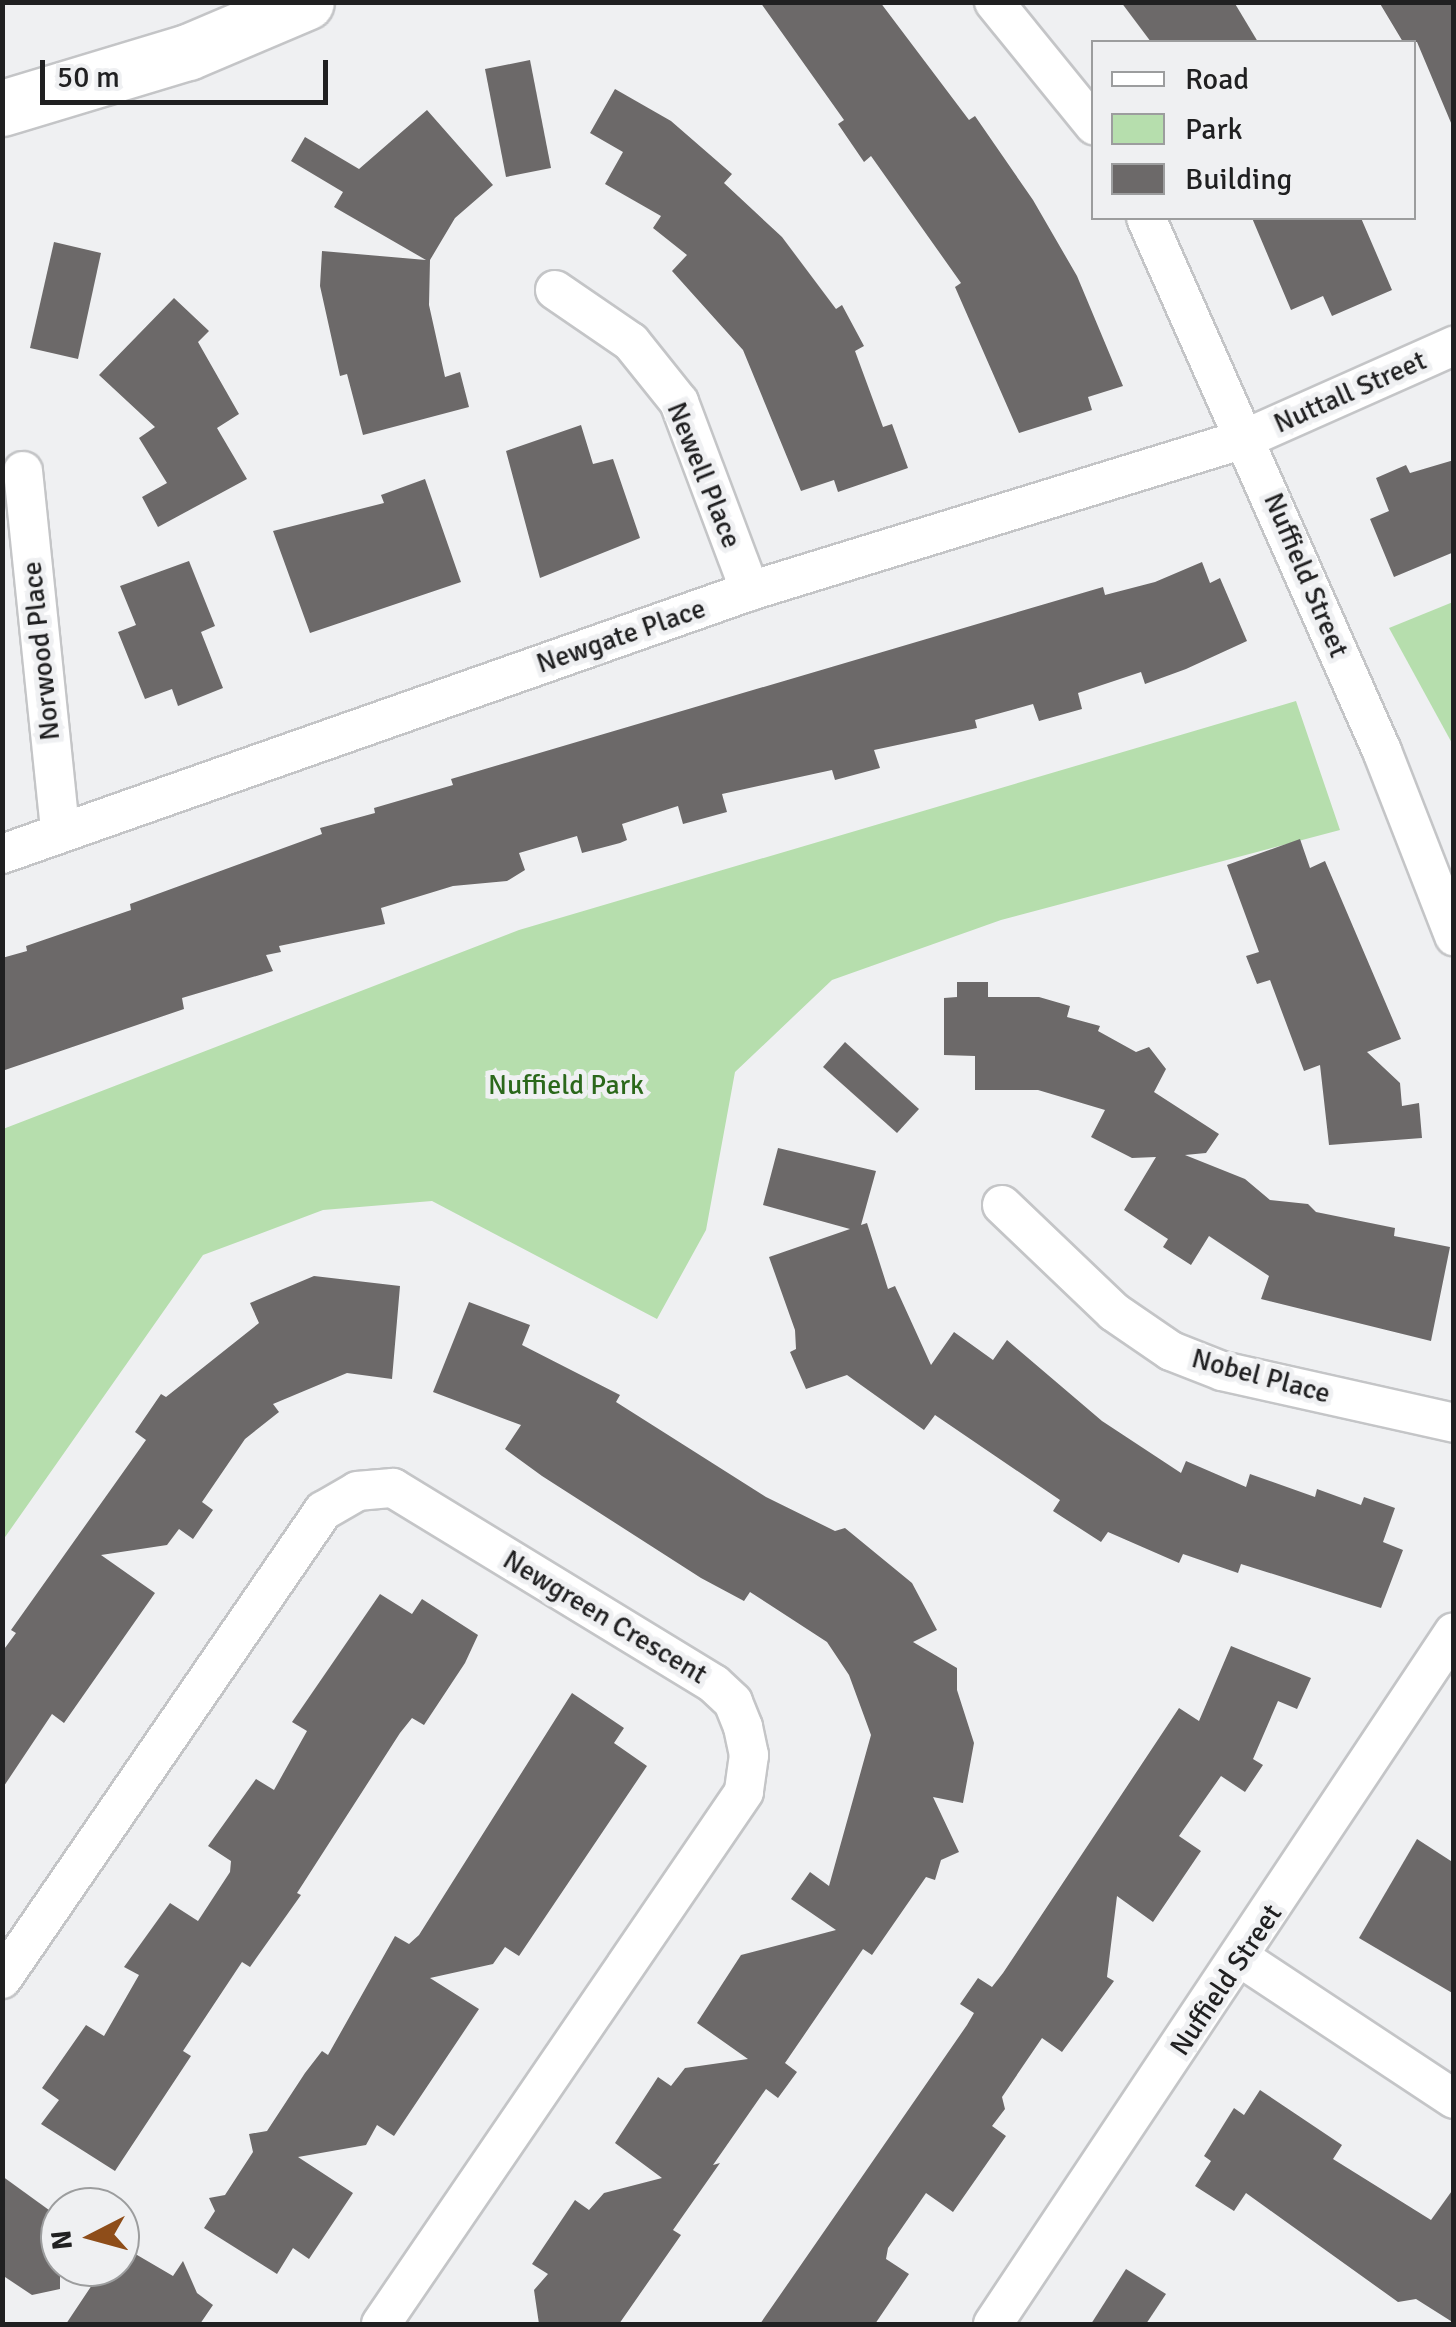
<!DOCTYPE html>
<style>
body{margin:0}
#map{position:relative;width:1456px;height:2327px;overflow:hidden;background:#eff0f2;font-family:Signika,sans-serif}
div>[style]{position:absolute}
[style*='--x']{left:calc(var(--x)*1px);top:calc(var(--y)*1px);width:calc(var(--w)*1px);rotate:calc(var(--a)*1deg)}
.green>*{inset:0;background:#b6dead}
.building>*{inset:0;background:#6c6969}
.roads{filter:drop-shadow(2px 0 #c4c5c7) drop-shadow(-2px 0 #c4c5c7) drop-shadow(0 2px #c4c5c7) drop-shadow(0 -2px #c4c5c7)}
.street>*{height:38px;margin:-19px;padding:0 19px;transform-origin:19px;border-radius:19px;background:#fff}
.secondary>*{height:55px;margin:-27.5px;padding:0 27.5px;transform-origin:27.5px;border-radius:27.5px;background:#fff}
span{translate:-50% -50%;white-space:nowrap;text-align:center;line-height:1.15;-webkit-text-stroke:10px #eff0f2;paint-order:stroke}
.street-label{font-size:28px;color:#202021}
.park-label{font-size:28px;color:#2b681b}
.frame{position:absolute;inset:0;border:5px solid #202021;pointer-events:none}
.legend{position:absolute;left:1091px;top:40px;width:325px;height:180px;box-sizing:border-box;background:#eff0f2;border:2px solid #9c9d9e;margin:0;padding:12px 18px;list-style:none;font-size:30px;color:#202021}
.legend li{display:flex;align-items:center;gap:20px;height:50px}
.legend b{width:50px;border:2px solid #9c9d9e}
.north{position:absolute;left:40px;top:2187px;width:100px;height:100px;box-sizing:border-box;background:#eff0f2;border:2px solid #9c9d9e;border-radius:50%;rotate:264deg;font-size:28px;font-weight:700;line-height:40px;text-align:center;color:#202021}
.north::after{content:'';display:block;margin:auto;width:35px;height:45px;background:#8e4d19;clip-path:polygon(50% 0,100% 100%,50% 72%,0 100%)}
.scale{position:absolute;left:40px;top:60px;width:288px;height:45px;box-sizing:border-box;border:5px solid #202021;border-top:0;padding-left:12px;font-size:30px;line-height:35px;white-space:nowrap;color:#202021;-webkit-text-stroke:8px #eff0f2;paint-order:stroke}
</style>
<div id="map">
<div class="green">
<i style="clip-path:polygon(1453px 602px,1453px 745px,1389px 628px)"></i>
<i style="clip-path:polygon(1296px 701px,1340px 830px,1001px 920px,832px 980px,735px 1072px,706px 1230px,657px 1319px,432px 1201px,323px 1210px,203px 1255px,3px 1540px,3px 1129px,519px 930px)"></i>
</div>
<div class="building">
<i style="clip-path:polygon(760px 2px,880px 2px,969px 120px,975px 116px,1033px 200px,1077px 276px,1123px 386px,1088px 397px,1092px 410px,1019px 433px,955px 287px,961px 283px,871px 156px,864px 162px,838px 124px,844px 120px)"></i>
<i style="clip-path:polygon(1121px 2px,1234px 2px,1258px 42px,1151px 42px)"></i>
<i style="clip-path:polygon(1379px 2px,1454px 2px,1454px 130px,1417px 42px,1403px 42px)"></i>
<i style="clip-path:polygon(530px 60px,551px 168px,506px 177px,485px 69px)"></i>
<i style="clip-path:polygon(615px 89px,671px 121px,732px 174px,724px 183px,782px 237px,836px 309px,842px 305px,864px 346px,855px 351px,883px 427px,892px 424px,908px 468px,838px 492px,834px 480px,801px 491px,743px 350px,672px 271px,687px 255px,653px 228px,661px 216px,605px 184px,623px 152px,590px 133px)"></i>
<i style="clip-path:polygon(427px 110px,493px 185px,455px 218px,430px 260px,429px 305px,445px 377px,460px 372px,469px 407px,363px 435px,347px 374px,340px 376px,320px 286px,322px 251px,426px 260px,334px 207px,343px 192px,291px 161px,305px 137px,359px 169px)"></i>
<i style="clip-path:polygon(1252px 218px,1361px 218px,1392px 290px,1332px 316px,1323px 296px,1291px 310px)"></i>
<i style="clip-path:polygon(54px 242px,101px 253px,78px 359px,30px 348px)"></i>
<i style="clip-path:polygon(174px 298px,209px 331px,198px 342px,239px 414px,217px 428px,247px 479px,158px 527px,142px 497px,167px 483px,139px 438px,155px 427px,99px 375px)"></i>
<i style="clip-path:polygon(581px 425px,593px 464px,613px 459px,640px 538px,540px 578px,506px 451px)"></i>
<i style="clip-path:polygon(1454px 460px,1454px 552px,1394px 577px,1370px 519px,1389px 511px,1376px 478px,1406px 465px,1410px 473px)"></i>
<i style="clip-path:polygon(425px 479px,461px 582px,310px 633px,273px 531px,384px 503px,381px 495px)"></i>
<i style="clip-path:polygon(189px 561px,215px 626px,201px 632px,223px 688px,178px 706px,172px 689px,145px 699px,118px 632px,136px 625px,120px 586px)"></i>
<i style="clip-path:polygon(1202px 562px,1210px 583px,1220px 578px,1247px 641px,1186px 669px,1145px 684px,1141px 672px,1078px 693px,1082px 709px,1039px 721px,1033px 704px,975px 720px,977px 728px,874px 750px,880px 768px,835px 780px,832px 770px,722px 794px,727px 812px,683px 824px,678px 806px,622px 824px,627px 840px,620px 843px,582px 853px,577px 836px,519px 853px,525px 870px,507px 881px,453px 886px,381px 908px,385px 924px,279px 946px,281px 952px,266px 955px,273px 971px,182px 998px,184px 1009px,2px 1071px,2px 958px,27px 951px,26px 946px,131px 910px,130px 904px,322px 834px,320px 828px,375px 813px,374px 808px,453px 785px,451px 779px,1103px 587px,1105px 595px,1155px 582px)"></i>
<i style="clip-path:polygon(1300px 839px,1310px 868px,1325px 861px,1401px 1039px,1367px 1052px,1400px 1083px,1402px 1106px,1419px 1103px,1422px 1138px,1329px 1145px,1320px 1065px,1304px 1071px,1270px 980px,1257px 984px,1246px 956px,1259px 952px,1227px 865px)"></i>
<i style="clip-path:polygon(957px 982px,988px 982px,988px 997px,1039px 997px,1070px 1006px,1067px 1017px,1100px 1026px,1098px 1031px,1136px 1052px,1149px 1047px,1166px 1069px,1154px 1092px,1219px 1134px,1206px 1153px,1185px 1155px,1245px 1179px,1270px 1200px,1308px 1204px,1316px 1212px,1395px 1228px,1394px 1236px,1450px 1247px,1431px 1341px,1261px 1299px,1269px 1276px,1209px 1236px,1191px 1265px,1163px 1247px,1168px 1239px,1124px 1210px,1156px 1157px,1132px 1158px,1091px 1137px,1105px 1110px,1038px 1090px,975px 1090px,975px 1056px,944px 1055px,944px 998px,957px 997px)"></i>
<i style="clip-path:polygon(845px 1042px,919px 1109px,897px 1133px,823px 1067px)"></i>
<i style="clip-path:polygon(778px 1148px,876px 1171px,861px 1225px,867px 1223px,888px 1289px,895px 1286px,931px 1365px,954px 1332px,993px 1360px,1007px 1340px,1102px 1421px,1181px 1473px,1186px 1461px,1246px 1487px,1250px 1474px,1315px 1497px,1317px 1489px,1361px 1505px,1364px 1497px,1395px 1508px,1383px 1542px,1403px 1550px,1381px 1608px,1241px 1564px,1238px 1573px,1183px 1554px,1179px 1563px,1108px 1532px,1101px 1542px,1053px 1511px,1060px 1500px,935px 1415px,924px 1430px,847px 1375px,806px 1389px,790px 1352px,796px 1349px,795px 1330px,769px 1257px,850px 1229px,763px 1205px)"></i>
<i style="clip-path:polygon(314px 1276px,400px 1286px,392px 1379px,347px 1373px,273px 1404px,279px 1412px,245px 1439px,202px 1502px,213px 1510px,193px 1539px,179px 1529px,167px 1545px,101px 1555px,155px 1593px,64px 1723px,52px 1714px,2px 1789px,2px 1652px,16px 1633px,11px 1630px,146px 1440px,135px 1432px,161px 1394px,166px 1397px,259px 1323px,250px 1303px)"></i>
<i style="clip-path:polygon(469px 1302px,530px 1325px,522px 1345px,620px 1395px,616px 1402px,766px 1497px,835px 1531px,845px 1528px,912px 1583px,937px 1630px,913px 1642px,957px 1668px,957px 1690px,974px 1743px,963px 1803px,933px 1797px,959px 1852px,941px 1860px,935px 1880px,926px 1877px,872px 1955px,863px 1949px,785px 2063px,797px 2072px,778px 2098px,766px 2089px,713px 2165px,720px 2163px,673px 2230px,681px 2235px,619px 2324px,539px 2324px,534px 2290px,548px 2274px,532px 2264px,575px 2200px,589px 2210px,604px 2193px,662px 2178px,615px 2143px,658px 2077px,671px 2086px,685px 2068px,748px 2059px,697px 2023px,741px 1955px,836px 1930px,791px 1899px,810px 1872px,829px 1886px,871px 1735px,849px 1675px,827px 1642px,750px 1592px,744px 1601px,701px 1578px,542px 1476px,505px 1449px,521px 1425px,433px 1392px)"></i>
<i style="clip-path:polygon(380px 1594px,412px 1614px,422px 1599px,478px 1635px,465px 1663px,424px 1725px,412px 1718px,400px 1733px,297px 1893px,301px 1895px,250px 1967px,242px 1962px,183px 2051px,191px 2056px,115px 2171px,41px 2124px,59px 2100px,42px 2088px,86px 2025px,104px 2036px,139px 1975px,124px 1967px,170px 1903px,198px 1921px,230px 1872px,231px 1861px,208px 1846px,256px 1779px,274px 1790px,307px 1731px,292px 1722px)"></i>
<i style="clip-path:polygon(1231px 1646px,1311px 1678px,1297px 1709px,1278px 1701px,1253px 1759px,1263px 1765px,1245px 1792px,1221px 1776px,1179px 1836px,1201px 1851px,1153px 1922px,1117px 1896px,1107px 1977px,1114px 1981px,1062px 2052px,1042px 2038px,1002px 2097px,1005px 2109px,992px 2126px,1006px 2136px,953px 2212px,926px 2193px,888px 2248px,886px 2259px,909px 2274px,875px 2324px,760px 2324px,967px 2025px,974px 2013px,960px 2004px,978px 1978px,992px 1987px,1003px 1973px,1179px 1708px,1199px 1721px)"></i>
<i style="clip-path:polygon(572px 1693px,624px 1728px,614px 1743px,647px 1766px,519px 1956px,505px 1947px,493px 1964px,430px 1978px,479px 2009px,394px 2136px,377px 2125px,366px 2145px,298px 2157px,353px 2193px,309px 2259px,293px 2248px,277px 2274px,204px 2228px,215px 2211px,209px 2198px,225px 2195px,253px 2152px,249px 2134px,267px 2131px,305px 2073px,322px 2051px,328px 2055px,395px 1936px,409px 1944px,419px 1935px)"></i>
<i style="clip-path:polygon(1417px 1839px,1454px 1863px,1454px 1994px,1359px 1938px)"></i>
<i style="clip-path:polygon(1260px 2090px,1342px 2145px,1333px 2159px,1431px 2220px,1454px 2188px,1454px 2323px,1416px 2299px,1398px 2302px,1246px 2193px,1234px 2211px,1195px 2186px,1211px 2161px,1204px 2156px,1234px 2108px,1244px 2115px)"></i>
<i style="clip-path:polygon(2px 2176px,60px 2218px,60px 2289px,32px 2295px,2px 2275px)"></i>
<i style="clip-path:polygon(120px 2245px,173px 2276px,183px 2261px,197px 2293px,213px 2305px,200px 2324px,66px 2324px,104px 2267px,120px 2267px)"></i>
<i style="clip-path:polygon(1126px 2269px,1166px 2294px,1146px 2324px,1091px 2324px)"></i>
</div>
<div class="roads">
<div class="street">
<i style="--x:994;--y:2;--w:159;--a:50.9"></i>
<i style="--x:1146;--y:218;--w:583;--a:66.12"></i>
<i style="--x:1382;--y:751;--w:199;--a:68.7"></i>
<i style="--x:555;--y:290;--w:92;--a:34.4"></i>
<i style="--x:631;--y:342;--w:77;--a:51.3"></i>
<i style="--x:679;--y:402;--w:202;--a:69.4"></i>
<i style="--x:23;--y:471;--w:362;--a:84.1"></i>
<i style="--x:2;--y:854;--w:793;--a:-19.37"></i>
<i style="--x:750;--y:591;--w:520;--a:-17.11"></i>
<i style="--x:1247;--y:438;--w:227;--a:-24"></i>
<i style="--x:1002;--y:1205;--w:155;--a:43.7"></i>
<i style="--x:1114;--y:1312;--w:69;--a:34.4"></i>
<i style="--x:1171;--y:1351;--w:55;--a:21.4"></i>
<i style="--x:1222;--y:1371;--w:238;--a:12.6"></i>
<i style="--x:1241;--y:1958;--w:255;--a:33.5"></i>
<i style="--x:2;--y:1979;--w:568;--a:-55.55"></i>
<i style="--x:323;--y:1511;--w:39;--a:-30"></i>
<i style="--x:357;--y:1491;--w:36;--a:-5"></i>
<i style="--x:393;--y:1488;--w:376;--a:31.4"></i>
<i style="--x:714;--y:1684;--w:26;--a:43"></i>
<i style="--x:733;--y:1702;--w:27;--a:68"></i>
<i style="--x:743;--y:1727;--w:29;--a:78"></i>
<i style="--x:749;--y:1755;--w:37;--a:98"></i>
<i style="--x:744;--y:1792;--w:644;--a:124.31"></i>
<i style="--x:993;--y:2324;--w:831;--a:-56.33"></i>
</div>
<div class="secondary">
<i style="--x:2;--y:108;--w:194;--a:-16.8"></i>
<i style="--x:188;--y:52;--w:128;--a:-23"></i>
</div>
</div>
<div class="street-label">
<span style="left:1350px;top:392px;rotate:-24deg">Nuttall Street</span>
<span style="left:704px;top:475px;rotate:68deg">Newell Place</span>
<span style="left:1306px;top:575px;rotate:67deg">Nuffield Street</span>
<span style="left:621px;top:636px;rotate:-19deg">Newgate Place</span>
<span style="left:41px;top:651px;rotate:-96deg">Norwood Place</span>
<span style="left:1261px;top:1376px;rotate:15deg">Nobel Place</span>
<span style="left:605px;top:1617px;rotate:31deg">Newgreen Crescent</span>
<span style="left:1226px;top:1980px;rotate:-56deg">Nuffield Street</span>
</div>
<div class="park-label">
<span style="left:566px;top:1085px">Nuffield Park</span>
</div>
<div class="frame"></div>
<ul class="legend">
<li><b style="height:12px;background:#fff"></b>Road</li>
<li><b style="height:28px;background:#b6dead"></b>Park</li>
<li><b style="height:28px;background:#6c6969"></b>Building</li>
</ul>
<div class="north">N</div>
<div class="scale">50 m</div>
</div>
